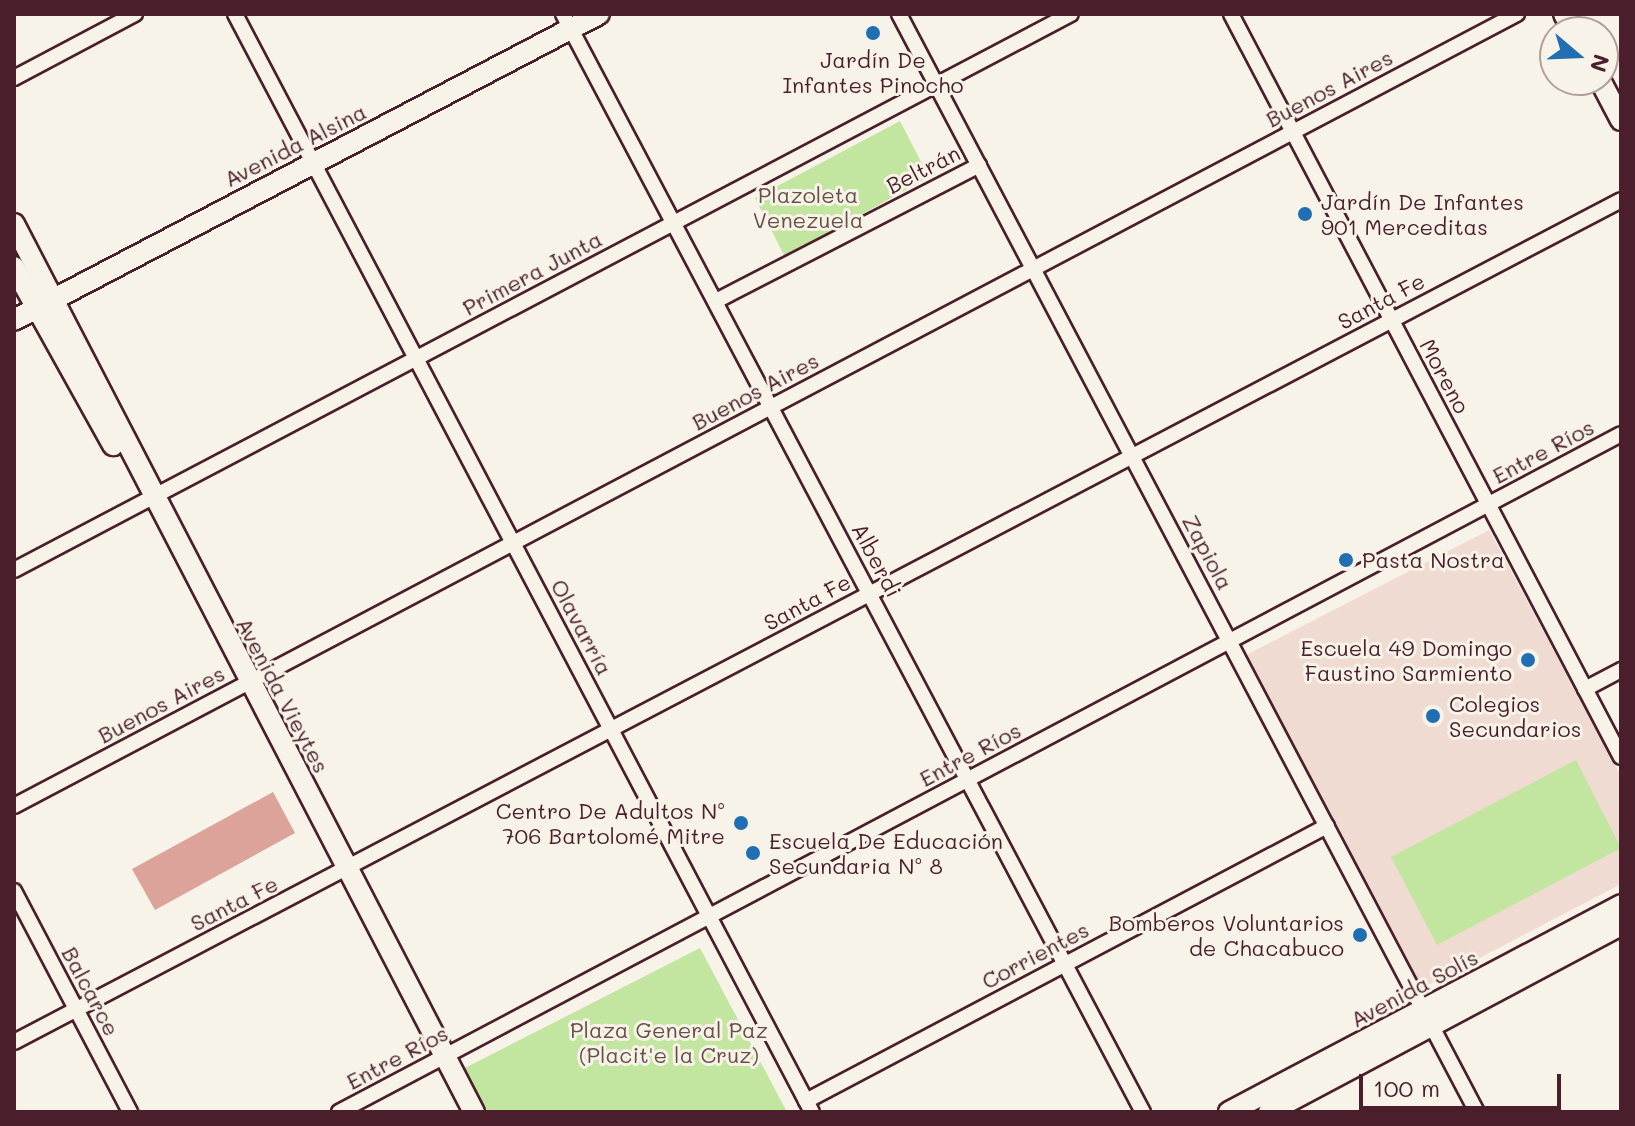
<!DOCTYPE html>
<meta charset="utf-8">
<style>
body{margin:0}
#map{position:relative;width:1635px;height:1126px;overflow:hidden;background:#f7f3e8;font-family:Mali,sans-serif}
div>[style]{position:absolute}
[style*='--x']{left:calc(var(--x)*1px);top:calc(var(--y)*1px);width:calc(var(--w)*1px);rotate:calc(var(--a)*1deg)}
.built>*{inset:0;background:#efdbd1}
.green>*{inset:0;background:#c2e59f}
.building>*{inset:0;background:#dca39b}
.roads{filter:drop-shadow(2px 0 #4a1f2b) drop-shadow(-2px 0 #4a1f2b) drop-shadow(0 2px #4a1f2b) drop-shadow(0 -2px #4a1f2b)}
.street>*{height:14px;margin:-7px;padding:0 7px;transform-origin:7px;border-radius:7px;background:#f7f3e8}
.secondary>*{height:20px;margin:-10px;padding:0 10px;transform-origin:10px;border-radius:10px;background:#f7f3e8}
.dots>*{width:22px;height:22px;translate:-50% -50%;box-sizing:border-box;border:4px solid #f7f3e8;border-radius:50%}
span{translate:-50% -50%;white-space:nowrap;text-align:center;line-height:1.15;-webkit-text-stroke:6px #f7f3e8;paint-order:stroke}
.poi-label{font-size:22px;color:#4a1f2b}
.left{translate:0 -50%;text-align:left}
.right{translate:-100% -50%;text-align:right}
.street-label{font-size:22px;color:#4a1f2b}
.park-label{font-size:22px;color:#685048}
.frame{position:absolute;inset:0;border:16px solid #4a1f2b;pointer-events:none}
.north{position:absolute;left:1539px;top:16px;width:80px;height:80px;box-sizing:border-box;background:#f7f3e8;border:2px solid #b29e9c;border-radius:50%;rotate:109deg;font-size:22px;font-weight:700;line-height:32px;text-align:center;color:#4a1f2b}
.north::after{content:'';display:block;margin:auto;width:28px;height:36px;background:#1f6fb2;clip-path:polygon(50% 0,100% 100%,50% 72%,0 100%)}
.scale{position:absolute;left:1359px;top:1074px;width:202px;height:36px;box-sizing:border-box;border:4px solid #4a1f2b;border-top:0;padding-left:10px;font-size:24px;line-height:28px;white-space:nowrap;color:#4a1f2b;-webkit-text-stroke:6px #f7f3e8;paint-order:stroke}
</style>
<div id="map">
<div class="built">
<i style="clip-path:polygon(1489px 530px,1621px 776px,1621px 884px,1422px 988px,1246px 655px)"></i>
</div>
<div class="green">
<i style="clip-path:polygon(900px 121px,929px 177px,785px 257px,755px 198px)"></i>
<i style="clip-path:polygon(1576px 760px,1621px 848px,1437px 945px,1391px 857px)"></i>
<i style="clip-path:polygon(700px 948px,787px 1112px,487px 1112px,463px 1069px)"></i>
</div>
<div class="building">
<i style="clip-path:polygon(273px 792px,295px 833px,155px 910px,132px 869px)"></i>
</div>
<div class="roads">
<div class="street">
<i style="--x:235;--y:14;--w:1240;--a:62.28"></i>
<i style="--x:563;--y:14;--w:1242;--a:62.16"></i>
<i style="--x:899;--y:14;--w:1241;--a:62.24"></i>
<i style="--x:1231;--y:14;--w:839;--a:62.31"></i>
<i style="--x:14;--y:78;--w:137;--a:-27.9"></i>
<i style="--x:716;--y:301;--w:296;--a:-27.3"></i>
<i style="--x:14;--y:570;--w:1194;--a:-27.75"></i>
<i style="--x:1585;--y:689;--w:41;--a:-27.8"></i>
<i style="--x:14;--y:806;--w:1699;--a:-27.79"></i>
<i style="--x:14;--y:891;--w:250;--a:62.3"></i>
<i style="--x:14;--y:1042;--w:1814;--a:-27.65"></i>
<i style="--x:806;--y:1101;--w:589;--a:-27.83"></i>
<i style="--x:339;--y:1112;--w:1450;--a:-27.87"></i>
</div>
<div class="secondary">
<i style="--x:1564;--y:14;--w:21;--a:61"></i>
<i style="--x:1600;--y:80;--w:45;--a:62.3"></i>
<i style="--x:14;--y:224;--w:1000;--a:62.62"></i>
<i style="--x:14;--y:267;--w:204;--a:60.9"></i>
<i style="--x:14;--y:320;--w:660;--a:-27.61"></i>
<i style="--x:1229;--y:1112;--w:443;--a:-27.8"></i>
<i style="--x:1269;--y:1112;--w:399;--a:-28"></i>
</div>
</div>
<div class="dots">
<i style="left:873px;top:33px;background:#1f6fb2"></i>
<i style="left:1305px;top:214px;background:#1f6fb2"></i>
<i style="left:1346px;top:560px;background:#1f6fb2"></i>
<i style="left:1528px;top:660px;background:#1f6fb2"></i>
<i style="left:1433px;top:716px;background:#1f6fb2"></i>
<i style="left:741px;top:823px;background:#1f6fb2"></i>
<i style="left:753px;top:853px;background:#1f6fb2"></i>
<i style="left:1360px;top:935px;background:#1f6fb2"></i>
</div>
<div class="poi-label">
<span style="left:873px;top:72px">Jardín De<br>Infantes Pinocho</span>
<span class="left" style="left:1321px;top:214px">Jardín De Infantes<br>901 Merceditas</span>
<span class="left" style="left:1362px;top:560px">Pasta Nostra</span>
<span class="right" style="left:1512px;top:660px">Escuela 49 Domingo<br>Faustino Sarmiento</span>
<span class="left" style="left:1449px;top:716px">Colegios<br>Secundarios</span>
<span class="right" style="left:725px;top:823px">Centro De Adultos Nº<br>706 Bartolomé Mitre</span>
<span class="left" style="left:769px;top:853px">Escuela De Educación<br>Secundaria Nº 8</span>
<span class="right" style="left:1344px;top:935px">Bomberos Voluntarios<br>de Chacabuco</span>
</div>
<div class="street-label">
<span style="left:1329px;top:88px;rotate:-28deg">Buenos Aires</span>
<span style="left:295px;top:145px;rotate:-27deg">Avenida Alsina</span>
<span style="left:923px;top:169px;rotate:-27deg">Beltrán</span>
<span style="left:532px;top:273px;rotate:-28deg">Primera Junta</span>
<span style="left:1381px;top:301px;rotate:-28deg">Santa Fe</span>
<span style="left:1445px;top:376px;rotate:62deg">Moreno</span>
<span style="left:755px;top:391px;rotate:-28deg">Buenos Aires</span>
<span style="left:1543px;top:451px;rotate:-28deg">Entre Ríos</span>
<span style="left:1208px;top:552px;rotate:62deg">Zapiola</span>
<span style="left:877px;top:560px;rotate:62deg">Alberdi</span>
<span style="left:807px;top:602px;rotate:-28deg">Santa Fe</span>
<span style="left:582px;top:627px;rotate:62deg">Olavarría</span>
<span style="left:283px;top:695px;rotate:62deg">Avenida Vieytes</span>
<span style="left:161px;top:704px;rotate:-28deg">Buenos Aires</span>
<span style="left:970px;top:754px;rotate:-28deg">Entre Ríos</span>
<span style="left:234px;top:903px;rotate:-27deg">Santa Fe</span>
<span style="left:1035px;top:955px;rotate:-28deg">Corrientes</span>
<span style="left:1414px;top:988px;rotate:-28deg">Avenida Solís</span>
<span style="left:91px;top:991px;rotate:62deg">Balcarce</span>
<span style="left:397px;top:1057px;rotate:-28deg">Entre Ríos</span>
</div>
<div class="park-label">
<span style="left:808px;top:207px">Plazoleta<br>Venezuela</span>
<span style="left:669px;top:1042px">Plaza General Paz<br>(Placit'e la Cruz)</span>
</div>
<div class="frame"></div>
<div class="north">N</div>
<div class="scale">100 m</div>
</div>
